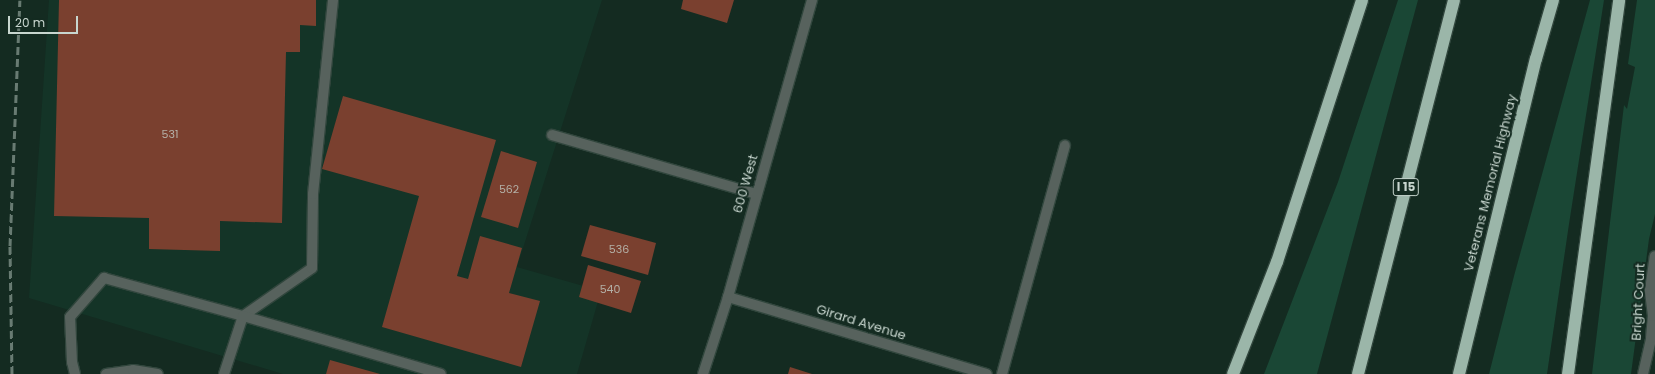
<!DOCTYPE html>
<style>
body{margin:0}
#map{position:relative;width:1655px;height:374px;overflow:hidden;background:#142b21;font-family:Poppins,sans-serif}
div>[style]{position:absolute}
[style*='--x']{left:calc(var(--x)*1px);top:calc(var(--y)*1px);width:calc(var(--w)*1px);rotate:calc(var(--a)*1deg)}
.built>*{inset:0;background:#143427}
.green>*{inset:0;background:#1a4735}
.building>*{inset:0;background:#7a402f}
.roads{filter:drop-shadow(1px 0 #31463d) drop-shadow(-1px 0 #31463d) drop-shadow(0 1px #31463d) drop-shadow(0 -1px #31463d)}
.service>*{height:10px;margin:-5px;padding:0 5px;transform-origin:5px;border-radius:5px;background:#57625d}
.minor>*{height:10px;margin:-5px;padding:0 5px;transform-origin:5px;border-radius:5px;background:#57625d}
.motorway>*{height:12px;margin:-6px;padding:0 6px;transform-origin:6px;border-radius:6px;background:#9bb6a9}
.rail>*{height:3px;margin-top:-1.5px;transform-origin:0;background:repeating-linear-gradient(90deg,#687b72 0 8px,transparent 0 12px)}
span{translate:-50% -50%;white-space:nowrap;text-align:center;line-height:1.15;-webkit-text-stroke:4px #142b21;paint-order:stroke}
.number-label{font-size:11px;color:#b4b0a7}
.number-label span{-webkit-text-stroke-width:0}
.shield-label span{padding:1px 3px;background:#142b21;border:1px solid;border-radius:3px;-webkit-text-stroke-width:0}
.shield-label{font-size:12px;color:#c8d6cf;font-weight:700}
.street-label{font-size:13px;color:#c8d6cf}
.scale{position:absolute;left:8px;top:16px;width:70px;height:18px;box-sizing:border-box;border:2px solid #c8d6cf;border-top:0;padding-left:5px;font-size:12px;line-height:14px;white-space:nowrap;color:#c8d6cf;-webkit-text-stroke:3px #142b21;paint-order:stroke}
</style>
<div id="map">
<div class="built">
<i style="clip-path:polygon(49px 0,602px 0,517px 267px,601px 291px,577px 374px,283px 374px,29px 298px)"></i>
</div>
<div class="green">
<i style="clip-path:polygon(1398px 0,1418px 0,1317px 374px,1264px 374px,1338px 182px)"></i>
<i style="clip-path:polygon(1590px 0,1604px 0,1569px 224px,1547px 374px,1489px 374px,1514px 276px)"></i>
<i style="clip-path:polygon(1637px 0,1655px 0,1655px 214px,1649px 239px,1631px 374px,1592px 374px,1624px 105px,1627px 109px,1635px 67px,1628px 64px)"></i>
</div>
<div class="building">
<i style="clip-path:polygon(59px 0,316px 0,316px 26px,300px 25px,300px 52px,286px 52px,282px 223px,220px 221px,220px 251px,149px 249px,149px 218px,54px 216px)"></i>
<i style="clip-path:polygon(683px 0,734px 0,727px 23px,681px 9px)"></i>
<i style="clip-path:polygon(343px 96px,496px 140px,457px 276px,468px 279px,480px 236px,522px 248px,509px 293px,540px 301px,521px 367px,382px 327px,419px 196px,322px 169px)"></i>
<i style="clip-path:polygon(501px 151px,537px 162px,518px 228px,481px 217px)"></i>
<i style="clip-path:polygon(590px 225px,656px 243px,648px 275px,581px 256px)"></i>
<i style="clip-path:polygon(588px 265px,641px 281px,631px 313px,579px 297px)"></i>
<i style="clip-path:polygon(330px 360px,380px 374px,326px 374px)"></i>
<i style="clip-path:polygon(790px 367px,812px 374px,788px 374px)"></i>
</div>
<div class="roads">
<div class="service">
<i style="--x:75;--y:374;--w:12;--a:-104"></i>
<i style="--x:72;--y:362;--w:45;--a:-92.5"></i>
<i style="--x:70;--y:317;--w:52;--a:-48.9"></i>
<i style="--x:104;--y:278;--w:144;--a:15.3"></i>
<i style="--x:243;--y:316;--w:84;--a:-34.8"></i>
<i style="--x:312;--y:268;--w:74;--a:-89.2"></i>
<i style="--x:313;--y:194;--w:195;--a:-84.1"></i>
<i style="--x:224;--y:374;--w:61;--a:-71.9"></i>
<i style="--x:243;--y:316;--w:206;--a:16.3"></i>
<i style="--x:1002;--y:374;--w:237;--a:-74.6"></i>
</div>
<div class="minor">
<i style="--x:552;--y:135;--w:213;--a:16.1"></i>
<i style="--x:728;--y:297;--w:270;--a:16.6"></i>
<i style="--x:106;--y:374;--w:27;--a:-8"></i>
<i style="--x:133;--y:370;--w:25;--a:9"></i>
<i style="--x:703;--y:374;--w:81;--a:-72"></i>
<i style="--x:728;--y:297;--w:309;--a:-74.2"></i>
<i style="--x:1643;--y:374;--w:37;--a:-77"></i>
<i style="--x:1651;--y:338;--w:22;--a:-85"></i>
<i style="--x:1653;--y:316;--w:26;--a:-97"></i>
<i style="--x:1650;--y:290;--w:34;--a:-82"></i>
</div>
<div class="motorway">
<i style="--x:1233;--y:374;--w:120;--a:-68.6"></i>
<i style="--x:1277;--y:262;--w:275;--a:-72"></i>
<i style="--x:1358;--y:374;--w:386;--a:-75.6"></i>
<i style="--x:1459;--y:374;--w:324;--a:-76.3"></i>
<i style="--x:1536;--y:59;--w:61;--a:-73.9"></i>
<i style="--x:1568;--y:374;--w:377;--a:-82.2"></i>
</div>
</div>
<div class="rail">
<i style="--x:12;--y:374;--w:128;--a:-90.9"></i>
<i style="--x:10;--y:246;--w:246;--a:-87.7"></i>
</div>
<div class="number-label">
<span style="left:170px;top:134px">531</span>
<span style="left:509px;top:189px">562</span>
<span style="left:619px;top:249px">536</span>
<span style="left:610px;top:289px">540</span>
</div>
<div class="shield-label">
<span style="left:1406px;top:187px">I 15</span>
</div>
<div class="street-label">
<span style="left:1491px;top:183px;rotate:-76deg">Veterans Memorial Highway</span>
<span style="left:746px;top:184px;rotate:-74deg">600 West</span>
<span style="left:1639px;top:302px;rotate:-87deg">Bright Court</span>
<span style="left:861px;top:323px;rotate:17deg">Girard Avenue</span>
</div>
<div class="scale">20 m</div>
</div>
